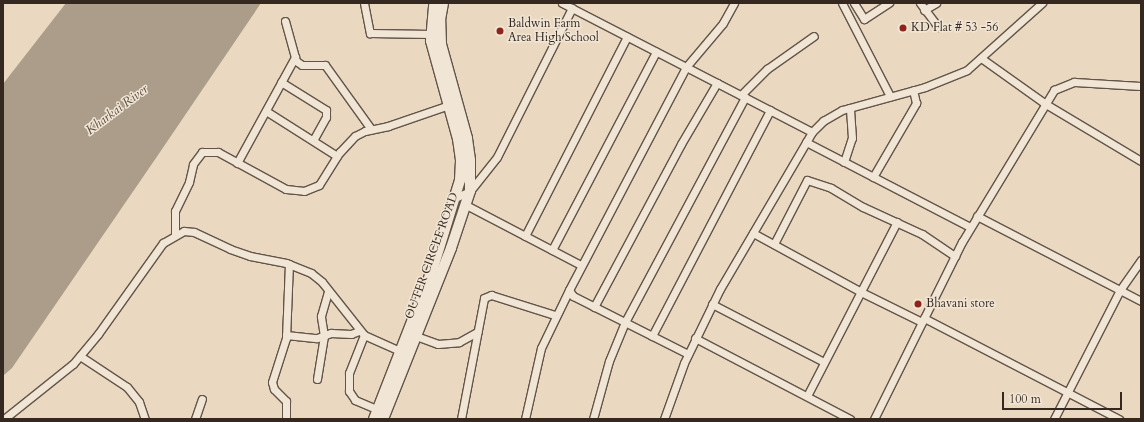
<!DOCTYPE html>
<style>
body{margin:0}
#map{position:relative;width:1144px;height:422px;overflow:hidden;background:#ead9c0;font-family:Cardo,serif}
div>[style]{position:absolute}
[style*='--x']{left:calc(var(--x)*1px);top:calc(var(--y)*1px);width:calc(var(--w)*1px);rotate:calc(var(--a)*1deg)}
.water>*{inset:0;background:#ac9d8a}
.roads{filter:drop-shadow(1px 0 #625448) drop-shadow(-1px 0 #625448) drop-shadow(0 1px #625448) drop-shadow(0 -1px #625448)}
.minor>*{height:7px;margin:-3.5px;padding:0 3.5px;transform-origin:3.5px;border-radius:3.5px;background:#f1e6d6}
.secondary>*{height:10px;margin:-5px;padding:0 5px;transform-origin:5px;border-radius:5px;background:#f1e6d6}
.dots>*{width:11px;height:11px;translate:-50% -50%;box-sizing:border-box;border:2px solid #f1e6d6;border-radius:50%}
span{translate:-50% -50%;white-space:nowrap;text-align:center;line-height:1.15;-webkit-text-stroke:3px #f1e6d6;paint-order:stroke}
.poi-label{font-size:12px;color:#352820}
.left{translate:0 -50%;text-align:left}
.street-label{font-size:12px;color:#352820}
.water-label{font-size:13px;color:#594b40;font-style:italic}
.frame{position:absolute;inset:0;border:4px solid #352820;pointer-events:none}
.scale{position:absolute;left:1002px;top:392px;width:120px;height:18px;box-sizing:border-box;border:2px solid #352820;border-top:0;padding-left:5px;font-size:12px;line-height:14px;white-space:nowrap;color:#352820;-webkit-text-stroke:3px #f1e6d6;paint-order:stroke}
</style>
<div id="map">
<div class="water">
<i style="clip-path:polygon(66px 3px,261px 3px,156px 158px,12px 368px,3px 376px,3px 84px)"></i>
</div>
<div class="roads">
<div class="minor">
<i style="--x:364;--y:3;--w:31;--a:79"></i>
<i style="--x:370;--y:33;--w:61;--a:0.9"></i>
<i style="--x:562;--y:3;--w:281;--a:27.3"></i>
<i style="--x:842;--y:3;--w:105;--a:62.7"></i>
<i style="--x:854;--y:3;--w:19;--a:58"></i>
<i style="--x:864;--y:19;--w:30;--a:-33"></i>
<i style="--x:920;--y:3;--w:30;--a:53"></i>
<i style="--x:924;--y:10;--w:14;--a:-30"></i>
<i style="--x:285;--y:21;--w:41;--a:74.6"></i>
<i style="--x:296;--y:61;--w:7;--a:34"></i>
<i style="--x:302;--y:65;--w:23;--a:0"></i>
<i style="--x:325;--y:65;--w:79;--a:54.3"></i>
<i style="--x:981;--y:58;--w:77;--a:35.5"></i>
<i style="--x:1044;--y:103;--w:113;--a:30.9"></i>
<i style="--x:281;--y:82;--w:53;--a:31.9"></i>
<i style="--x:326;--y:110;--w:7;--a:90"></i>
<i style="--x:326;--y:117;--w:26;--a:119"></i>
<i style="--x:741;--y:95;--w:37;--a:-45"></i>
<i style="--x:767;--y:69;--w:57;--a:-35.1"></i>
<i style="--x:266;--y:111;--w:84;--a:32.4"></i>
<i style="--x:806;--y:142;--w:185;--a:27.4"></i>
<i style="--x:844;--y:162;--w:25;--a:-72"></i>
<i style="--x:852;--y:138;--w:30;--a:-94"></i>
<i style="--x:237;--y:163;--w:121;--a:-61.3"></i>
<i style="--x:873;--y:177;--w:86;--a:-59.8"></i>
<i style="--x:916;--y:103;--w:13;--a:-103"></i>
<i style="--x:457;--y:197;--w:14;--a:-25"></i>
<i style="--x:470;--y:191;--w:43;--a:-51.5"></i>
<i style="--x:497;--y:157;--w:167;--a:-63.3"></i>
<i style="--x:466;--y:205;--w:130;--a:27.6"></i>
<i style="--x:977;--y:216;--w:185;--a:27.4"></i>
<i style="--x:753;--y:233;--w:123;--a:28.6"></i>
<i style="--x:861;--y:292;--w:68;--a:26.2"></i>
<i style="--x:175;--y:234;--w:23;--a:-90"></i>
<i style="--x:175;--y:211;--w:32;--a:-64"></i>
<i style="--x:189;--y:182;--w:18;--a:-77"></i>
<i style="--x:193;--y:164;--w:15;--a:-53"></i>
<i style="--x:202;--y:152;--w:16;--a:0"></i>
<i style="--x:218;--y:152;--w:77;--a:28.6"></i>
<i style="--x:286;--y:189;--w:18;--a:6"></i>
<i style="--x:304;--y:191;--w:16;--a:-22"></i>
<i style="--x:319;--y:185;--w:39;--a:-58"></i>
<i style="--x:340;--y:152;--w:22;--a:-47"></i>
<i style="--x:355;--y:136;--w:11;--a:-27"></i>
<i style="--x:365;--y:131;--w:24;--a:-12"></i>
<i style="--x:388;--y:126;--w:65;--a:-19"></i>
<i style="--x:525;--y:236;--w:224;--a:-62.9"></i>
<i style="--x:774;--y:244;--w:72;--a:-62.7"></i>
<i style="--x:807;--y:180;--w:25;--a:18"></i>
<i style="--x:831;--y:188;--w:37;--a:31"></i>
<i style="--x:863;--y:207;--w:65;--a:24.6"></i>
<i style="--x:922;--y:234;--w:40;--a:34"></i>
<i style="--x:552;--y:250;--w:224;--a:-62.3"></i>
<i style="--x:712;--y:304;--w:126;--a:27.4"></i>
<i style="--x:594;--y:307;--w:185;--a:-61.9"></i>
<i style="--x:681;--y:144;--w:71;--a:-59.5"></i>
<i style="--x:924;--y:318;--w:220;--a:27.4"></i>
<i style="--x:286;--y:335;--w:31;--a:6"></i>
<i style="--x:317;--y:338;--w:15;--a:-20"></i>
<i style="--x:331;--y:333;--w:20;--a:3"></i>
<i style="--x:351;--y:334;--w:9;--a:-21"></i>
<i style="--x:364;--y:335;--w:41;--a:111.5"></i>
<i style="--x:349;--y:373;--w:18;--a:90"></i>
<i style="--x:349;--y:391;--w:11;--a:56"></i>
<i style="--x:355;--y:400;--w:25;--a:23"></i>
<i style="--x:416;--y:336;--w:23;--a:20"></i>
<i style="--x:438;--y:344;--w:21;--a:-5"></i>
<i style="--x:459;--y:342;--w:21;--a:-29"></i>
<i style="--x:652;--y:336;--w:255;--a:-62.4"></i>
<i style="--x:695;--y:338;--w:175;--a:27.6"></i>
<i style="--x:688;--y:354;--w:129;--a:-153.2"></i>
<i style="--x:573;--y:296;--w:7;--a:-124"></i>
<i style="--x:569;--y:290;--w:252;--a:-62.3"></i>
<i style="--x:686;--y:67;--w:57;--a:-49.9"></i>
<i style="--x:723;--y:23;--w:23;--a:-61"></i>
<i style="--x:80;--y:356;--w:56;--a:33.4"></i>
<i style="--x:127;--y:387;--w:19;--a:51"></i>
<i style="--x:139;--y:402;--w:18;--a:71"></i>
<i style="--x:317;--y:379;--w:44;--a:-80.8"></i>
<i style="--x:324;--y:336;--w:20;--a:-99"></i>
<i style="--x:321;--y:316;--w:26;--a:-74"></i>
<i style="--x:807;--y:396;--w:196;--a:-62.7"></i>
<i style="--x:4;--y:419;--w:88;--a:-38.6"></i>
<i style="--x:73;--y:364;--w:39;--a:-50"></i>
<i style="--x:98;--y:334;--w:112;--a:-54.5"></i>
<i style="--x:163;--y:243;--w:24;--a:-30"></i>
<i style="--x:184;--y:231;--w:10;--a:6"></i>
<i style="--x:194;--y:232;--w:40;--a:25"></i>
<i style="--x:230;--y:249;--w:21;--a:19"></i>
<i style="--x:250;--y:256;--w:37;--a:11"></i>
<i style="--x:286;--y:263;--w:27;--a:22"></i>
<i style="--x:311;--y:273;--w:14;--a:39"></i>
<i style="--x:322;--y:282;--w:68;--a:51.6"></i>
<i style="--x:364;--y:335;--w:39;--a:24"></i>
<i style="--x:195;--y:419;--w:21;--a:-71"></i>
<i style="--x:286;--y:419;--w:18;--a:-90"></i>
<i style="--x:286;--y:401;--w:17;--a:-135"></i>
<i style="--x:274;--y:389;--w:7;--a:-106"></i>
<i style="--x:272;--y:382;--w:46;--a:-72.3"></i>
<i style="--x:286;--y:338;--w:74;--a:-87.7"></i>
<i style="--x:461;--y:419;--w:123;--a:-79.2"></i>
<i style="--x:484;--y:298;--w:8;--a:-23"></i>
<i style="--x:491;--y:295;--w:67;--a:17.4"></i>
<i style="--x:525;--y:419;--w:73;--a:-77.3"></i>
<i style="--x:541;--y:348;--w:64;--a:-64.2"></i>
<i style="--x:593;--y:419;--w:60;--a:-74.6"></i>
<i style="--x:609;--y:361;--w:42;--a:-67.7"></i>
<i style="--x:625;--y:322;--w:255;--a:-61.9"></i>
<i style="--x:664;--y:419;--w:59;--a:-70.3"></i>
<i style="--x:684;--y:363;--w:82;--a:-64.1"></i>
<i style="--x:720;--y:289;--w:182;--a:-59.6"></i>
<i style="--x:812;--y:132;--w:16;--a:-45"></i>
<i style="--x:823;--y:121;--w:22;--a:-30"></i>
<i style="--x:842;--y:110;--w:86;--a:-15.5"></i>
<i style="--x:925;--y:87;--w:45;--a:-22"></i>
<i style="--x:967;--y:70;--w:101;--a:-41.8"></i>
<i style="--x:874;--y:419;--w:198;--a:-63.6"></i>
<i style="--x:962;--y:242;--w:178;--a:-58.8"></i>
<i style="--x:1054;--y:90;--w:22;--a:-22"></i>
<i style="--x:1074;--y:82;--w:67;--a:3.4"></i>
<i style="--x:1054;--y:419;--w:145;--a:-62.9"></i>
<i style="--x:1120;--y:290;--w:37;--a:-55"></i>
</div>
<div class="secondary">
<i style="--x:374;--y:419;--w:162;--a:-68.7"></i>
<i style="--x:433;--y:268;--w:92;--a:-72.9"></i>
<i style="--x:460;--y:180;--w:20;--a:-87"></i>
<i style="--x:461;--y:160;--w:21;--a:-98"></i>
<i style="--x:458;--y:139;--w:102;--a:-105.4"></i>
<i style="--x:431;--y:41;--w:38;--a:-85"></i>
<i style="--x:383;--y:419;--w:184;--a:-68.3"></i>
<i style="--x:451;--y:248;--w:60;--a:-71.6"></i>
<i style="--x:470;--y:191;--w:31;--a:-90"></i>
<i style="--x:470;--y:160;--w:22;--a:-98"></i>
<i style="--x:467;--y:138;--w:98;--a:-105.5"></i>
<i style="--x:441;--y:44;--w:24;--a:-92"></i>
<i style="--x:440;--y:20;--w:17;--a:-80"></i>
</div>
</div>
<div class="dots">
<i style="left:903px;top:28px;background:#8f2418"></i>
<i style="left:500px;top:31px;background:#8f2418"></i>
<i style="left:918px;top:304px;background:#8f2418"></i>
</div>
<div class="poi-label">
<span class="left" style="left:508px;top:31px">Baldwin Farm<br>Area High School</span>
<span class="left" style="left:911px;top:28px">KD Flat # 53 -56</span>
<span class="left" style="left:926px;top:304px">Bhavani store</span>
</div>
<div class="street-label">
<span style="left:432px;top:256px;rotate:-70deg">OUTER CIRCLE ROAD</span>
</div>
<div class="water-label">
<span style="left:117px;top:110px;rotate:-37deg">Kharkai River</span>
</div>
<div class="frame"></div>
<div class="scale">100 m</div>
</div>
